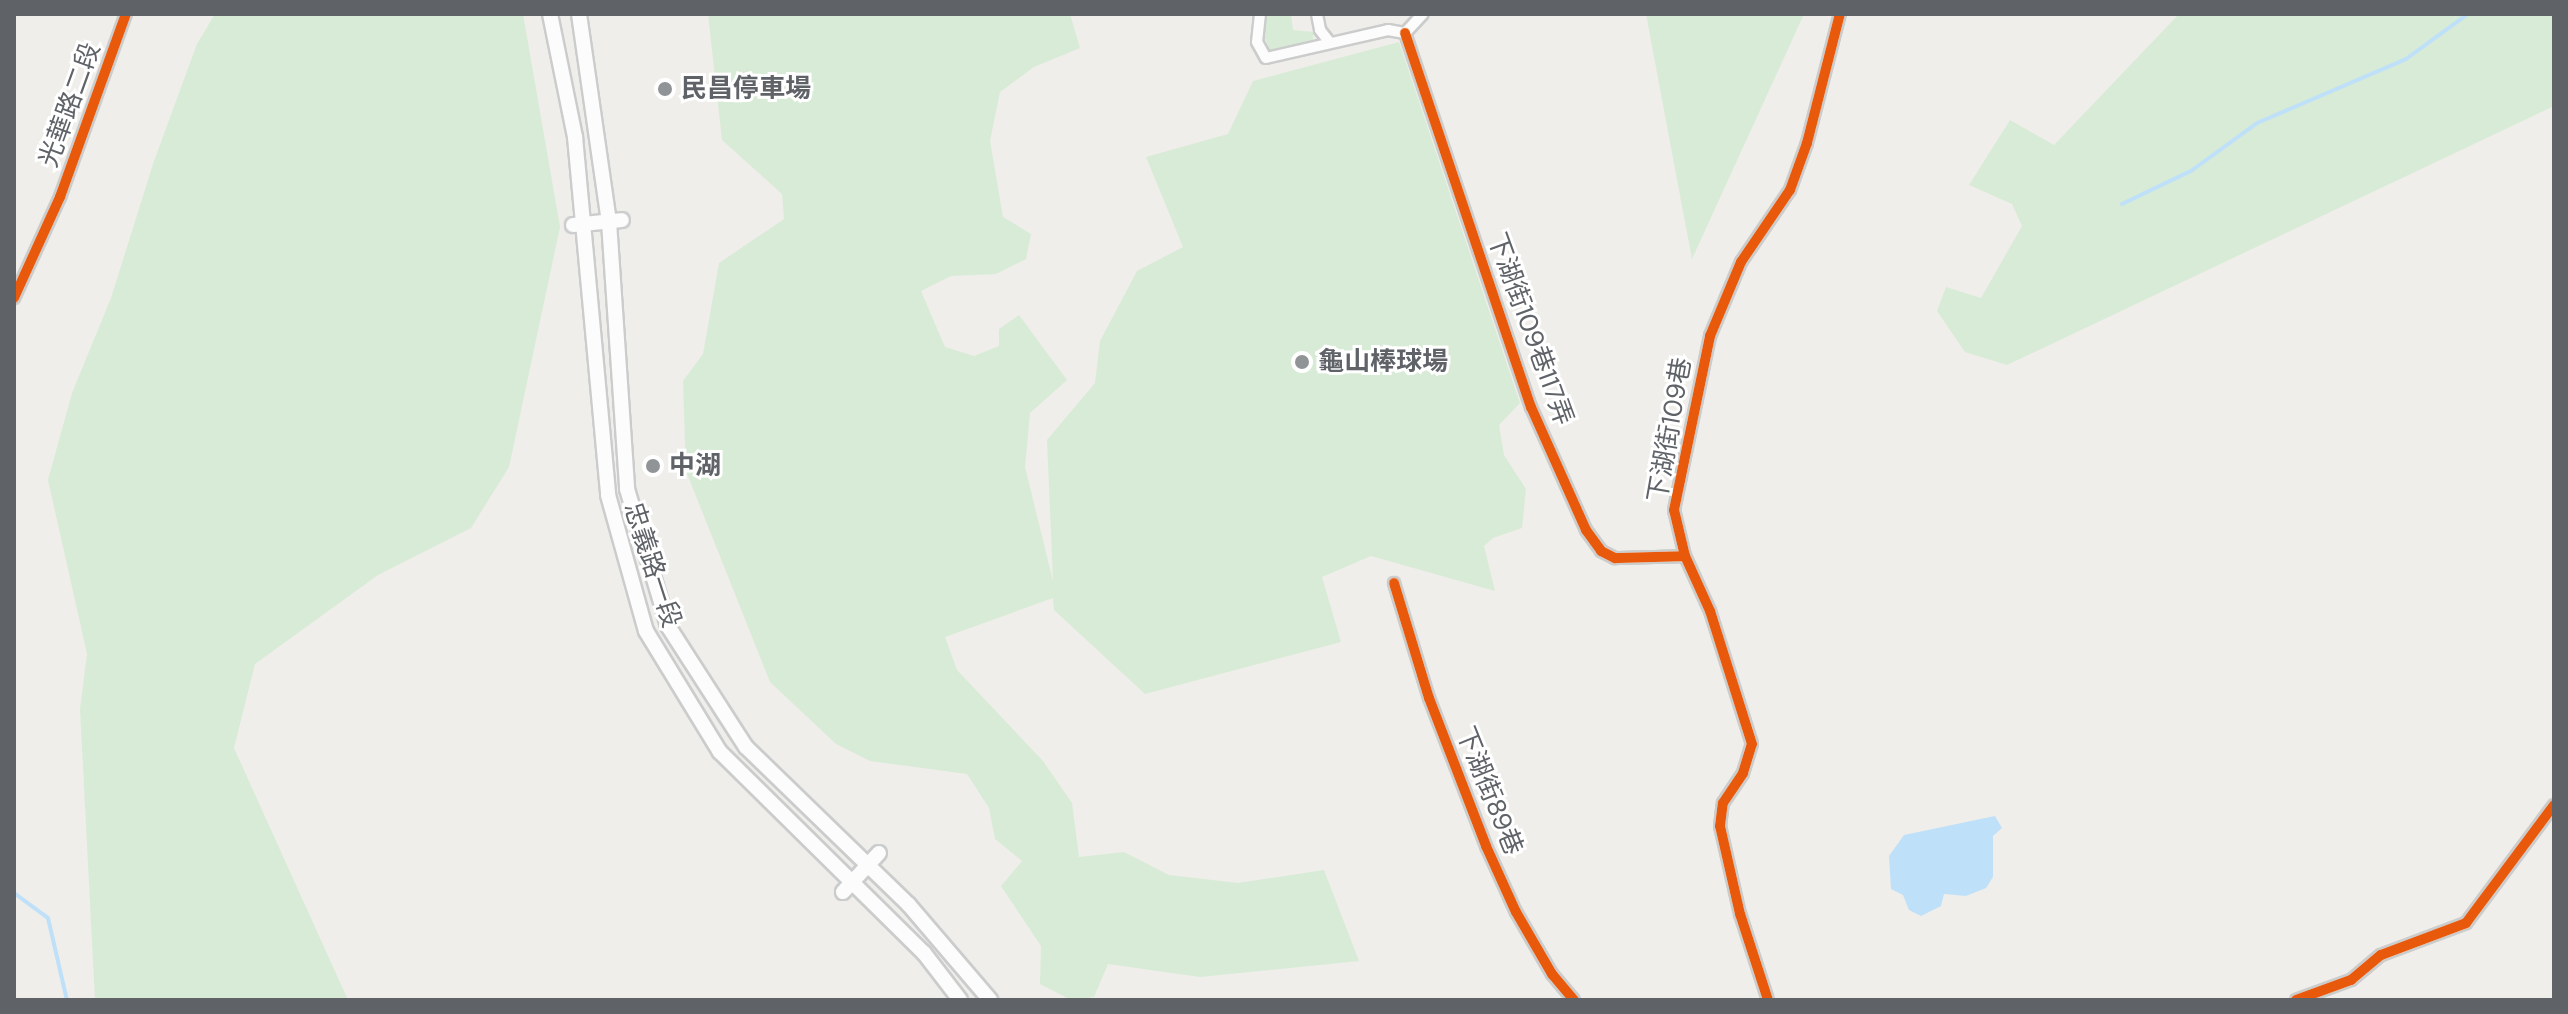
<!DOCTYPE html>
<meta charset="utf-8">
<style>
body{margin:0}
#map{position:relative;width:2568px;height:1014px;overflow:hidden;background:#efeeea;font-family:"DM Sans","Noto Sans TC",sans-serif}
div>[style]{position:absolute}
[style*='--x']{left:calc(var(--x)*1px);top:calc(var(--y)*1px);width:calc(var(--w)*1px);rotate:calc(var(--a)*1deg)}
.green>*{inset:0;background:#d8ebd6}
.water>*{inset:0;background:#bfe0f9}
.stream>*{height:4px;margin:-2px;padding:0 2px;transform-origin:2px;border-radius:2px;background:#bfe0f9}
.roads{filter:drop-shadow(2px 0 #cbcccc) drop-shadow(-2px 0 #cbcccc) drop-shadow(0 2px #cbcccc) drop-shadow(0 -2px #cbcccc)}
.minor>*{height:10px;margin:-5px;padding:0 5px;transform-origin:5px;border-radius:5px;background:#fdfcfc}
.secondary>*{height:14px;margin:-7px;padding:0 7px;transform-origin:7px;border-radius:7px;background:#fdfcfc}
.cycleway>*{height:10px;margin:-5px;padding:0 5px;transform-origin:5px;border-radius:5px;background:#e8590c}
.dots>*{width:22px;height:22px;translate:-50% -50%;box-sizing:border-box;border:4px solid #fff;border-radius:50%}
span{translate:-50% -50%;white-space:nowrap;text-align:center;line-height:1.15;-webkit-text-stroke:6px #fff;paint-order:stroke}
.poi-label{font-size:26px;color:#5f6368;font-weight:700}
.left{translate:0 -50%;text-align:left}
.street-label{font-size:26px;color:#5f6368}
.frame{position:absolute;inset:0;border:16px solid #5f6368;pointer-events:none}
</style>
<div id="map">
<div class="green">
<i style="clip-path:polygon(215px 14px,523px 14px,560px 227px,509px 467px,471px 528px,378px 575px,255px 664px,234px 748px,348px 1000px,95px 1000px,80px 709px,87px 654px,48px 480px,72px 393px,111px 298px,154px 161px,197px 44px)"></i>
<i style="clip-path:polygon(708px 14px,1070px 14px,1080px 48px,1034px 67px,1000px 92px,990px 141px,1003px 217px,1031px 234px,1026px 259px,996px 274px,951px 276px,921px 291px,945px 347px,974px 356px,999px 346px,999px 329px,1019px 315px,1067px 380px,1030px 413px,1025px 467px,1053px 581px,1047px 440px,1095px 383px,1100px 341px,1137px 271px,1183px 247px,1146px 157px,1228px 134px,1253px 81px,1399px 42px,1520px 403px,1499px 425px,1504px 455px,1526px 489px,1522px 528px,1493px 538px,1484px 546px,1495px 591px,1371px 556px,1322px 577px,1341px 642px,1145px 694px,1054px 610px,1053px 598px,945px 637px,957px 670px,1043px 761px,1072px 803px,1079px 857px,1124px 852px,1169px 875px,1238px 883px,1324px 870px,1359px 961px,1200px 977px,1108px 964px,1094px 997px,1071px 1000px,1040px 984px,1041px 946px,1001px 886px,1022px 861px,995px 839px,989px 808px,967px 774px,870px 761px,836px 744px,770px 682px,686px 471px,683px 381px,703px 354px,719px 263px,784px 219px,782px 194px,722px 140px)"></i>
<i style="clip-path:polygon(1265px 14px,1291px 14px,1293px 30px,1313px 32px,1313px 46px,1271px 53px,1262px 31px)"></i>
<i style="clip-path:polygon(1646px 14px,1804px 14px,1692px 259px,1672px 153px)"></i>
<i style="clip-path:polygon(2179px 14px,2554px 14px,2554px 106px,2007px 365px,1965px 352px,1937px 311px,1946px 287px,1981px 298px,2022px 226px,2012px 204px,1969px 185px,2010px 120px,2054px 145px)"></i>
</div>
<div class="water">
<i style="clip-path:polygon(1995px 816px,2002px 828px,1993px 836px,1993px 877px,1986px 888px,1966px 896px,1944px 894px,1941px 906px,1921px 916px,1909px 910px,1903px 895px,1891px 889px,1889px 856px,1904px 835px)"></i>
</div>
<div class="stream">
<i style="--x:2122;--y:204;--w:76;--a:-25.6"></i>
<i style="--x:2191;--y:171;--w:82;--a:-36"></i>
<i style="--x:2257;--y:123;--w:162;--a:-23.2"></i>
<i style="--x:2406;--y:59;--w:77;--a:-36"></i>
<i style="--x:14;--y:893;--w:42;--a:36.3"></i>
<i style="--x:48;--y:918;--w:84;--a:77"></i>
</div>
<div class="roads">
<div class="minor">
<i style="--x:1260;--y:14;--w:28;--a:96"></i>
<i style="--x:1257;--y:42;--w:18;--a:61"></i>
<i style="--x:1266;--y:58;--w:125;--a:-12.9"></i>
<i style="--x:1388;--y:30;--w:17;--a:10"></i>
<i style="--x:1317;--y:14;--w:16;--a:79"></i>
<i style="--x:1320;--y:30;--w:16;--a:52"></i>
<i style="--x:1405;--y:33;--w:395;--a:71.4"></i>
<i style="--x:1531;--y:407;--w:135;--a:65.9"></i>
<i style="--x:1586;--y:530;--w:26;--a:54"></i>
<i style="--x:1601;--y:551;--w:16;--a:27"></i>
<i style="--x:1615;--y:558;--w:70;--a:-1.6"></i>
<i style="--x:1405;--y:33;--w:26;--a:-47"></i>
<i style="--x:14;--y:298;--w:111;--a:-65.5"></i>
<i style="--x:60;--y:197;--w:195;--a:-70.2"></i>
<i style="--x:1394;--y:583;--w:120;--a:73.1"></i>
<i style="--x:1429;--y:698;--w:159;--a:68.9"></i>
<i style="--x:1486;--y:846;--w:72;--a:65.6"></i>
<i style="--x:1516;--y:912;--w:72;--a:59.9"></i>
<i style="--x:1552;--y:974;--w:34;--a:50"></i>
<i style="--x:1768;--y:1000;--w:90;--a:-108"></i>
<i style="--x:1740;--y:914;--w:90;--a:-102.8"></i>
<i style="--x:1720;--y:826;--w:23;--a:-83"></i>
<i style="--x:1723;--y:803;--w:36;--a:-56"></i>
<i style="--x:1743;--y:773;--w:30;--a:-73"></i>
<i style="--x:1752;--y:744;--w:139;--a:-107.5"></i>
<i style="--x:1710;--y:611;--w:60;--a:-114.4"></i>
<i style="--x:1685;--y:556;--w:47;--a:-103.4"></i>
<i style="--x:1674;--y:510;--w:178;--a:-78.3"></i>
<i style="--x:1710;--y:336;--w:80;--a:-67.3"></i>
<i style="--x:1741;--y:262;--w:87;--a:-55.8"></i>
<i style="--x:1790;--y:190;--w:50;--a:-70.1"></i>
<i style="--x:1807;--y:143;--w:133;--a:-75.7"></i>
<i style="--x:2296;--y:1000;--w:59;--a:-20"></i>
<i style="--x:2351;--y:980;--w:39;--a:-40"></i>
<i style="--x:2381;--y:955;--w:91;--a:-20.6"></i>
<i style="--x:2466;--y:923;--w:147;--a:-53.3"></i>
</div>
<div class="secondary">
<i style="--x:550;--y:14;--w:126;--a:78.5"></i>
<i style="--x:575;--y:137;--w:360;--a:84.7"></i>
<i style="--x:608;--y:495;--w:141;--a:74.4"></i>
<i style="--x:646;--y:631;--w:142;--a:58.6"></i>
<i style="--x:720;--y:752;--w:286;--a:44.6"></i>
<i style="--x:924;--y:953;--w:59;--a:52.5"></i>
<i style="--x:579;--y:14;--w:210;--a:81.8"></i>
<i style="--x:609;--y:222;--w:268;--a:86.1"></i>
<i style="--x:627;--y:489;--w:143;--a:73.3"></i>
<i style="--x:668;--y:626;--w:144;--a:57.2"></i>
<i style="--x:746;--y:747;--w:227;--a:44.1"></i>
<i style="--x:909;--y:905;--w:125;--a:49.5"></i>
<i style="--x:573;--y:225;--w:49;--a:-5.8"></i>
<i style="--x:843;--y:892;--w:53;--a:-47.3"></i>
</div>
</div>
<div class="cycleway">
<i style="--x:1405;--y:33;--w:395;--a:71.4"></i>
<i style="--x:1531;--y:407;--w:135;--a:65.9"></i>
<i style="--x:1586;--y:530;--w:26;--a:54"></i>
<i style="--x:1601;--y:551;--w:16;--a:27"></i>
<i style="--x:1615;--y:558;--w:70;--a:-1.6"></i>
<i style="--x:14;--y:298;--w:111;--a:-65.5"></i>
<i style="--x:60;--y:197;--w:195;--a:-70.2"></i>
<i style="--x:1394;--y:583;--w:120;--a:73.1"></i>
<i style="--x:1429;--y:698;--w:159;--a:68.9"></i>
<i style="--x:1486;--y:846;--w:72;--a:65.6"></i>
<i style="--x:1516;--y:912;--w:72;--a:59.9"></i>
<i style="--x:1552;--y:974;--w:34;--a:50"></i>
<i style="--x:1768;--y:1000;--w:90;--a:-108"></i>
<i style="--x:1740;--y:914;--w:90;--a:-102.8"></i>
<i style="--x:1720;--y:826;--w:23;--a:-83"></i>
<i style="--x:1723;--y:803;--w:36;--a:-56"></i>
<i style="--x:1743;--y:773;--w:30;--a:-73"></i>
<i style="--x:1752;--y:744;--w:139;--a:-107.5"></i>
<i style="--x:1710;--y:611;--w:60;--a:-114.4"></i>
<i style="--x:1685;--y:556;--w:47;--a:-103.4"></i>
<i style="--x:1674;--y:510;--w:178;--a:-78.3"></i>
<i style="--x:1710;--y:336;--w:80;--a:-67.3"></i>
<i style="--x:1741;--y:262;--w:87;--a:-55.8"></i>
<i style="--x:1790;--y:190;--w:50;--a:-70.1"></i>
<i style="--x:1807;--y:143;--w:133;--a:-75.7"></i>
<i style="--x:2296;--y:1000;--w:59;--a:-20"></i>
<i style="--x:2351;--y:980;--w:39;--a:-40"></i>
<i style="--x:2381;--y:955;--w:91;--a:-20.6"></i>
<i style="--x:2466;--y:923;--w:147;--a:-53.3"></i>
</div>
<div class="dots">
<i style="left:665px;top:89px;background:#919496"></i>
<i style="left:1302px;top:362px;background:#919496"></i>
<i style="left:653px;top:466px;background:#919496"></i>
</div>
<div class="poi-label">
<span class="left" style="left:681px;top:89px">民昌停車場</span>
<span class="left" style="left:1318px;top:362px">龜山棒球場</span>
<span class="left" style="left:669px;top:466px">中湖</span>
</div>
<div class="street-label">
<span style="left:70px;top:105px;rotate:-70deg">光華路二段</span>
<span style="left:1530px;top:329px;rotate:70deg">下湖街109巷117弄</span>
<span style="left:1670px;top:430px;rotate:-80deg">下湖街109巷</span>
<span style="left:652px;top:565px;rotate:72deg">忠義路一段</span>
<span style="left:1489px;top:791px;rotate:68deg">下湖街89巷</span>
</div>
<div class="frame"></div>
</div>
